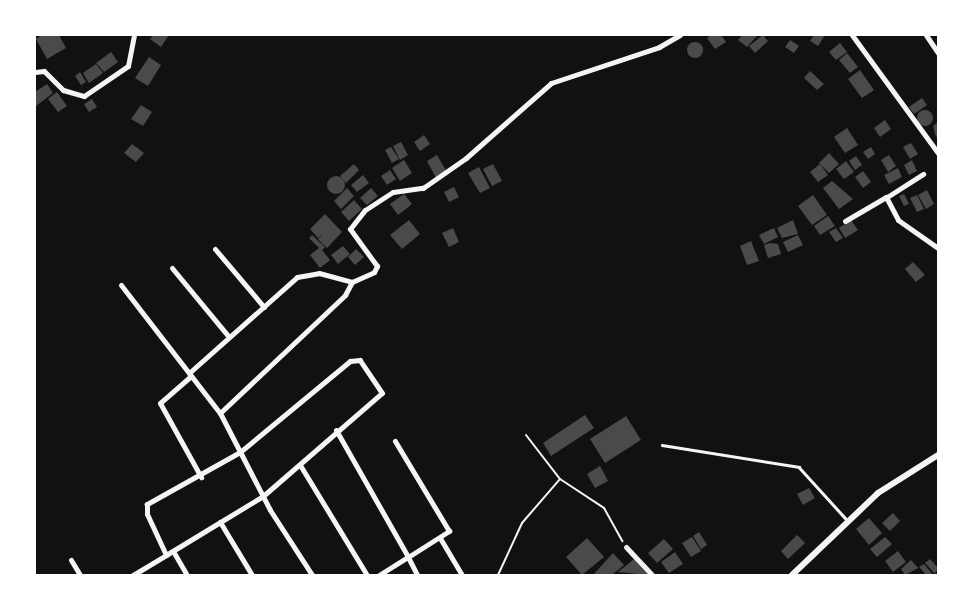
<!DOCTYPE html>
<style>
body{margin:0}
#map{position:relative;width:973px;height:610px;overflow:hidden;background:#111;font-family:Ubuntu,sans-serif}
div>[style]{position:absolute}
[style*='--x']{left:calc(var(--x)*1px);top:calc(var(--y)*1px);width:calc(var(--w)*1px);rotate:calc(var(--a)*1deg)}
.building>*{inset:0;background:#4a4a4a}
.round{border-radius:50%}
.path>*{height:2px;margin:-1px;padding:0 1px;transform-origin:1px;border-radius:1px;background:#f5f5f5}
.service>*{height:2.5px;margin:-1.25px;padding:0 1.25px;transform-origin:1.25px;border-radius:1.25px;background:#f5f5f5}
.minor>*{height:5px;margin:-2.5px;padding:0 2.5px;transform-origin:2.5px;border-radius:2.5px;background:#f5f5f5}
.tertiary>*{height:6px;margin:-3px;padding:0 3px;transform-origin:3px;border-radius:3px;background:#f5f5f5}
span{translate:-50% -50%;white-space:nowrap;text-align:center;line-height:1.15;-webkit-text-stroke:4px #fff;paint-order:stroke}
.frame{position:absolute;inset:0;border:36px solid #fff;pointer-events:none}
</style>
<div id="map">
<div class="building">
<i style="clip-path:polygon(42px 35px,59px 35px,66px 48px,47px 59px,36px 39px)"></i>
<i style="clip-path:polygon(154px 35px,169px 35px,161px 47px,150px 39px)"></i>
<i style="clip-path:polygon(711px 35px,721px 35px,726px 42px,715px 49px,707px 38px)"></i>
<i style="clip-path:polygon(742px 35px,755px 35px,757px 36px,747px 47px,738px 40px)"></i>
<i style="clip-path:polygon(763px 35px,768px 41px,755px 53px,749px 46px)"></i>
<i style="clip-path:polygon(814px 35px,825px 35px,818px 46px,810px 41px)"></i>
<i style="clip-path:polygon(790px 40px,799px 46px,794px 53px,785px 47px)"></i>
<i class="round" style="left:687px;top:42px;width:16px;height:16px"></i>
<i style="clip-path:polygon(840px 43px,847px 52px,836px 60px,829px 52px)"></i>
<i style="clip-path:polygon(111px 52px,118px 62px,104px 72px,96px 63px)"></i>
<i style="clip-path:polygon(847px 53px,858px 67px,850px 73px,839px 60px)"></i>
<i style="clip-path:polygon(149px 57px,161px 65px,148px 86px,135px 78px)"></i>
<i style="clip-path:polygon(96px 64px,103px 73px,89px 83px,83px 73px)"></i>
<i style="clip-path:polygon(860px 70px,874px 90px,862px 98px,848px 79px)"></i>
<i style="clip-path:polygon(810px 71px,824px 84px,817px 90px,804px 78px)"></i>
<i style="clip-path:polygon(80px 72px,86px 82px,81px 85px,75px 76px)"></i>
<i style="clip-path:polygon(47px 84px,53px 93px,36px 106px,35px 92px)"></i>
<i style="clip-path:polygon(57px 92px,67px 106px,58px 112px,48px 99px)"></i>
<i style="clip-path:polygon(922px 98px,927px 105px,914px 114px,909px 107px)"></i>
<i style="clip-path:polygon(92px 99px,97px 107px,89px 112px,84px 104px)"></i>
<i style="clip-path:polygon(141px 105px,152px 112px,143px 126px,131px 119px)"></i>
<i class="round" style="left:917px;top:110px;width:16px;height:16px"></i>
<i style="clip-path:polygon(885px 120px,891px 129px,880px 137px,874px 128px)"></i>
<i style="clip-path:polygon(938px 122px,938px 136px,936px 137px,933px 126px)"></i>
<i style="clip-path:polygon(847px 128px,858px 145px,845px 153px,834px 137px)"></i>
<i style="clip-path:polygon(424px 135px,430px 144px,420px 151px,414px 142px)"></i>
<i style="clip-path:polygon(401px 142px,408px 155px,400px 160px,393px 146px)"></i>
<i style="clip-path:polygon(911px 143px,918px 154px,910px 159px,903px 147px)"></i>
<i style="clip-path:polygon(132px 144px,144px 153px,136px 162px,124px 153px)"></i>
<i style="clip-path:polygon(391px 147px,399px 159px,392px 163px,385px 150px)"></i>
<i style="clip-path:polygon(871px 147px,875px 154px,868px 159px,863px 152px)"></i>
<i style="clip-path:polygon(829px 153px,839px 164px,829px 173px,819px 163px)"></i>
<i style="clip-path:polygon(437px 155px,447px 172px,436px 178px,427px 161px)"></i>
<i style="clip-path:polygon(889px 155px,896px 166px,888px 172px,881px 160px)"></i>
<i style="clip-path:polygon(856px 156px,862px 165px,855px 170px,849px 161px)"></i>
<i style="clip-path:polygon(404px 160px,412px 173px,400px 181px,392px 168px)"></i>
<i style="clip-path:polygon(912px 160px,917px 171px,909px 175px,904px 165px)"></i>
<i style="clip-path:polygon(846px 161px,854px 172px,844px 179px,836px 169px)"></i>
<i style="clip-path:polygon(354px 164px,359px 170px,346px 183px,340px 176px)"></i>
<i style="clip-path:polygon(493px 164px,502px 181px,492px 186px,483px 169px)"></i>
<i style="clip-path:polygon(820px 164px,828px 175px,818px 182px,810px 172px)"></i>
<i style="clip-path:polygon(479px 167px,490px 188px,480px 193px,468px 173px)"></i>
<i style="clip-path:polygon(898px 168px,902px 177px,889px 184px,884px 175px)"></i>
<i style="clip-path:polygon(390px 170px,396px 179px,387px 185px,381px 176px)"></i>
<i style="clip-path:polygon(863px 171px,871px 182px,863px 188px,855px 177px)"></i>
<i style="clip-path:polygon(363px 175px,369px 183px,357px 192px,351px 185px)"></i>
<i class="round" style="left:327px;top:176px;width:18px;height:18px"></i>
<i style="clip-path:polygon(832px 181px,853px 199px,839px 209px,823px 188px)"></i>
<i style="clip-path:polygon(454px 187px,459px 197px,449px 202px,444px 192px)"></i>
<i style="clip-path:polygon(347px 188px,354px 196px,341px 209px,334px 201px)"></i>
<i style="clip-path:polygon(371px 188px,378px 196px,367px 205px,360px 198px)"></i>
<i style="clip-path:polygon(927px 190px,934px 204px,926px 209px,918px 195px)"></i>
<i style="clip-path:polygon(404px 194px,412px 204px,398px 215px,390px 204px)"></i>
<i style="clip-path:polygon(904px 194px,909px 204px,904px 206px,899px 196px)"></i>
<i style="clip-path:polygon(813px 195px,827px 215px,812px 225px,798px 206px)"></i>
<i style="clip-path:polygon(917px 195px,924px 209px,917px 212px,910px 198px)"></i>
<i style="clip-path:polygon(354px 200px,362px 209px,349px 221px,341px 212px)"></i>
<i style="clip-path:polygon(325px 214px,342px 232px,327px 248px,318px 239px,324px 233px,318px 238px,310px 229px)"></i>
<i style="clip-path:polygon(828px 216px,835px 226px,820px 235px,814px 226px)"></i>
<i style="clip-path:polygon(409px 220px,420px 234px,402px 249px,390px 235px)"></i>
<i style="clip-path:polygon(793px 220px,798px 234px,782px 238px,777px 228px)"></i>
<i style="clip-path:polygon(851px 220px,858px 230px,845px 238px,839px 228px)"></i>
<i style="clip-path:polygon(453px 228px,459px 242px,449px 247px,442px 233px)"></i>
<i style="clip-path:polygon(774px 228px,778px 237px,764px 244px,759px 235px)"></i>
<i style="clip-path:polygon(836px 228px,843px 238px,836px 242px,829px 232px)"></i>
<i style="clip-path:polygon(312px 235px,325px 247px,322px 250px,330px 260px,320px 268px,310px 255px,319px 248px,309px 238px)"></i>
<i style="clip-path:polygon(798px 235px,803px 245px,788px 252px,783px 242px)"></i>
<i style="clip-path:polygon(751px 241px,759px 261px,747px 265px,740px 246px)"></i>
<i style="clip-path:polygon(770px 243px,778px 244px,781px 254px,768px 258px,764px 245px)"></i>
<i style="clip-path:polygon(343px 246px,350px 254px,338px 264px,331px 255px)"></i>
<i style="clip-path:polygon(356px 249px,364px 257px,355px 265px,348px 257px)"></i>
<i style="clip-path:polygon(913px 262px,925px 275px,916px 282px,905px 269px)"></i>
<i style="clip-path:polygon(585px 415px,594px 428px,551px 456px,543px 443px)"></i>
<i style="clip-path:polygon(626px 416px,641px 440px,605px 463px,590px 439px)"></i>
<i style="clip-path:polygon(600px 466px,608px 481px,595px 488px,587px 474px)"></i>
<i style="clip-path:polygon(809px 488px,815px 498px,803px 505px,797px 494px)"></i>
<i style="clip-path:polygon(893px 513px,900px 521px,890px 531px,882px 523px)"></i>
<i style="clip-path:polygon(869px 518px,882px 533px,869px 545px,856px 529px)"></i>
<i style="clip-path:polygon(699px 532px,707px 545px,701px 549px,693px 536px)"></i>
<i style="clip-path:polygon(797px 535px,805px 543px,788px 559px,781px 551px)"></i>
<i style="clip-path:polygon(692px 537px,701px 551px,691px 557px,682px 543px)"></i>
<i style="clip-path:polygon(885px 537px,892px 544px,877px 557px,870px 549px)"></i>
<i style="clip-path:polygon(587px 538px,604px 557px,582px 575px,566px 557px)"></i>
<i style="clip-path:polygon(664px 539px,673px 549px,657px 563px,648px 553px)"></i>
<i style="clip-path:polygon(898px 551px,906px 562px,893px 572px,885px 561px)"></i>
<i style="clip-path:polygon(675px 552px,683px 564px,669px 573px,661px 562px)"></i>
<i style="clip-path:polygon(613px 553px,624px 565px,612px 575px,593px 575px)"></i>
<i style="clip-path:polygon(634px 559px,648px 575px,618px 572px)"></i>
<i style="clip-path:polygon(930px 559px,938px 568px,935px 574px,925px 563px)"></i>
<i style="clip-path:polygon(911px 560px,918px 568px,905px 575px,901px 569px)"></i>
<i style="clip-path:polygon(924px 564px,933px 575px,926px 575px,919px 567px)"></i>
</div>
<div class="path">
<i style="--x:526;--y:435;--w:56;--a:52.3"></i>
<i style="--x:560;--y:479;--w:53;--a:33.4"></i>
<i style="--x:604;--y:508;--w:38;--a:61"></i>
<i style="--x:498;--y:575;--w:57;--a:-65.2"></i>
<i style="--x:522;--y:523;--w:58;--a:-49.2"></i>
</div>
<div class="service">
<i style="--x:662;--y:445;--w:139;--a:9.1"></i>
<i style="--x:799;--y:467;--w:72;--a:47.8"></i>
</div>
<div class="minor">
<i style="--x:852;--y:35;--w:146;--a:53.9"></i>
<i style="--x:926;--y:35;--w:22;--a:56"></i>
<i style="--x:35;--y:72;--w:9;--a:-6"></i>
<i style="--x:44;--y:71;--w:27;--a:45"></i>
<i style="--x:63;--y:90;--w:22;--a:16"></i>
<i style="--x:84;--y:96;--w:53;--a:-34.3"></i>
<i style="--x:128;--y:66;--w:32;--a:-79"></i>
<i style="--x:887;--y:197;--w:43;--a:-32.6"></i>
<i style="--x:845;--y:221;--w:48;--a:-30.3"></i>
<i style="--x:886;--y:197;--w:26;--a:62"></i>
<i style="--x:898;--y:220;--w:49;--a:35"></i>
<i style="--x:215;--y:249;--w:76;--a:49.8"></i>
<i style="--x:172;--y:268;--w:89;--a:50.4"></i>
<i style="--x:121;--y:285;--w:162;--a:52.3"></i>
<i style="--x:220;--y:413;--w:109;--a:62.7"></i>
<i style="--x:270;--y:510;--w:77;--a:57.1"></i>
<i style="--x:189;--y:373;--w:144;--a:-41.6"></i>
<i style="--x:297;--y:277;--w:22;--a:-10"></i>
<i style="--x:319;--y:273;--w:34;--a:15"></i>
<i style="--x:191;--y:376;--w:41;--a:138.9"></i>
<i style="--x:160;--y:403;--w:85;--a:61"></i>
<i style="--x:220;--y:413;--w:172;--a:-43.3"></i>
<i style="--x:345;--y:295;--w:15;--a:-62"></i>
<i style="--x:352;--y:282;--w:24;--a:-24"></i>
<i style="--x:374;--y:272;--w:7;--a:-63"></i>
<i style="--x:377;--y:266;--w:46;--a:-126.1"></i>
<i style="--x:350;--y:229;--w:24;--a:-52"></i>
<i style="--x:365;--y:210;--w:33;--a:-33"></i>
<i style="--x:393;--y:192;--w:30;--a:-8"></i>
<i style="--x:423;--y:188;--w:52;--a:-34.9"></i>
<i style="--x:466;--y:158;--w:113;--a:-41.4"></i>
<i style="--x:551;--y:83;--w:114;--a:-18.4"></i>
<i style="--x:659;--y:47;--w:24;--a:-30"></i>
<i style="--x:336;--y:430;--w:146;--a:60.4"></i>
<i style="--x:408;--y:557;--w:49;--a:-32.4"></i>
<i style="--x:449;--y:531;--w:105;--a:-121"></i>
<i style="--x:300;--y:465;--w:129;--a:58.7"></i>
<i style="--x:220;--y:522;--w:62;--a:58.9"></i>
<i style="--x:440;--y:538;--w:43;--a:59.3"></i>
<i style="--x:626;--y:547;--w:38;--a:47"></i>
<i style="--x:173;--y:551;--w:28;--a:60"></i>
<i style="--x:71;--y:560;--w:17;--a:59"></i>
<i style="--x:133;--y:575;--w:39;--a:-31"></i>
<i style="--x:166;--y:555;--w:114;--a:-31.3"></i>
<i style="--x:263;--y:496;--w:157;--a:-40.9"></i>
<i style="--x:382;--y:393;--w:40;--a:-124"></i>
<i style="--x:360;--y:360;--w:10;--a:174"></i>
<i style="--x:350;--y:361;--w:143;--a:140.4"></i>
<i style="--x:240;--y:452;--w:107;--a:150.8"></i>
<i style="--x:147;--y:504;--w:10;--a:90"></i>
<i style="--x:147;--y:514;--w:45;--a:65.1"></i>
<i style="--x:379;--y:575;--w:34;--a:-32"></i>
<i style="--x:408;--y:557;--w:20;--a:63"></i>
</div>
<div class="tertiary">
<i style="--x:792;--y:575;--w:119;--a:-43.6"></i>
<i style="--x:878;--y:493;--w:71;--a:-32.3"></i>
</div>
<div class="frame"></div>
</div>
